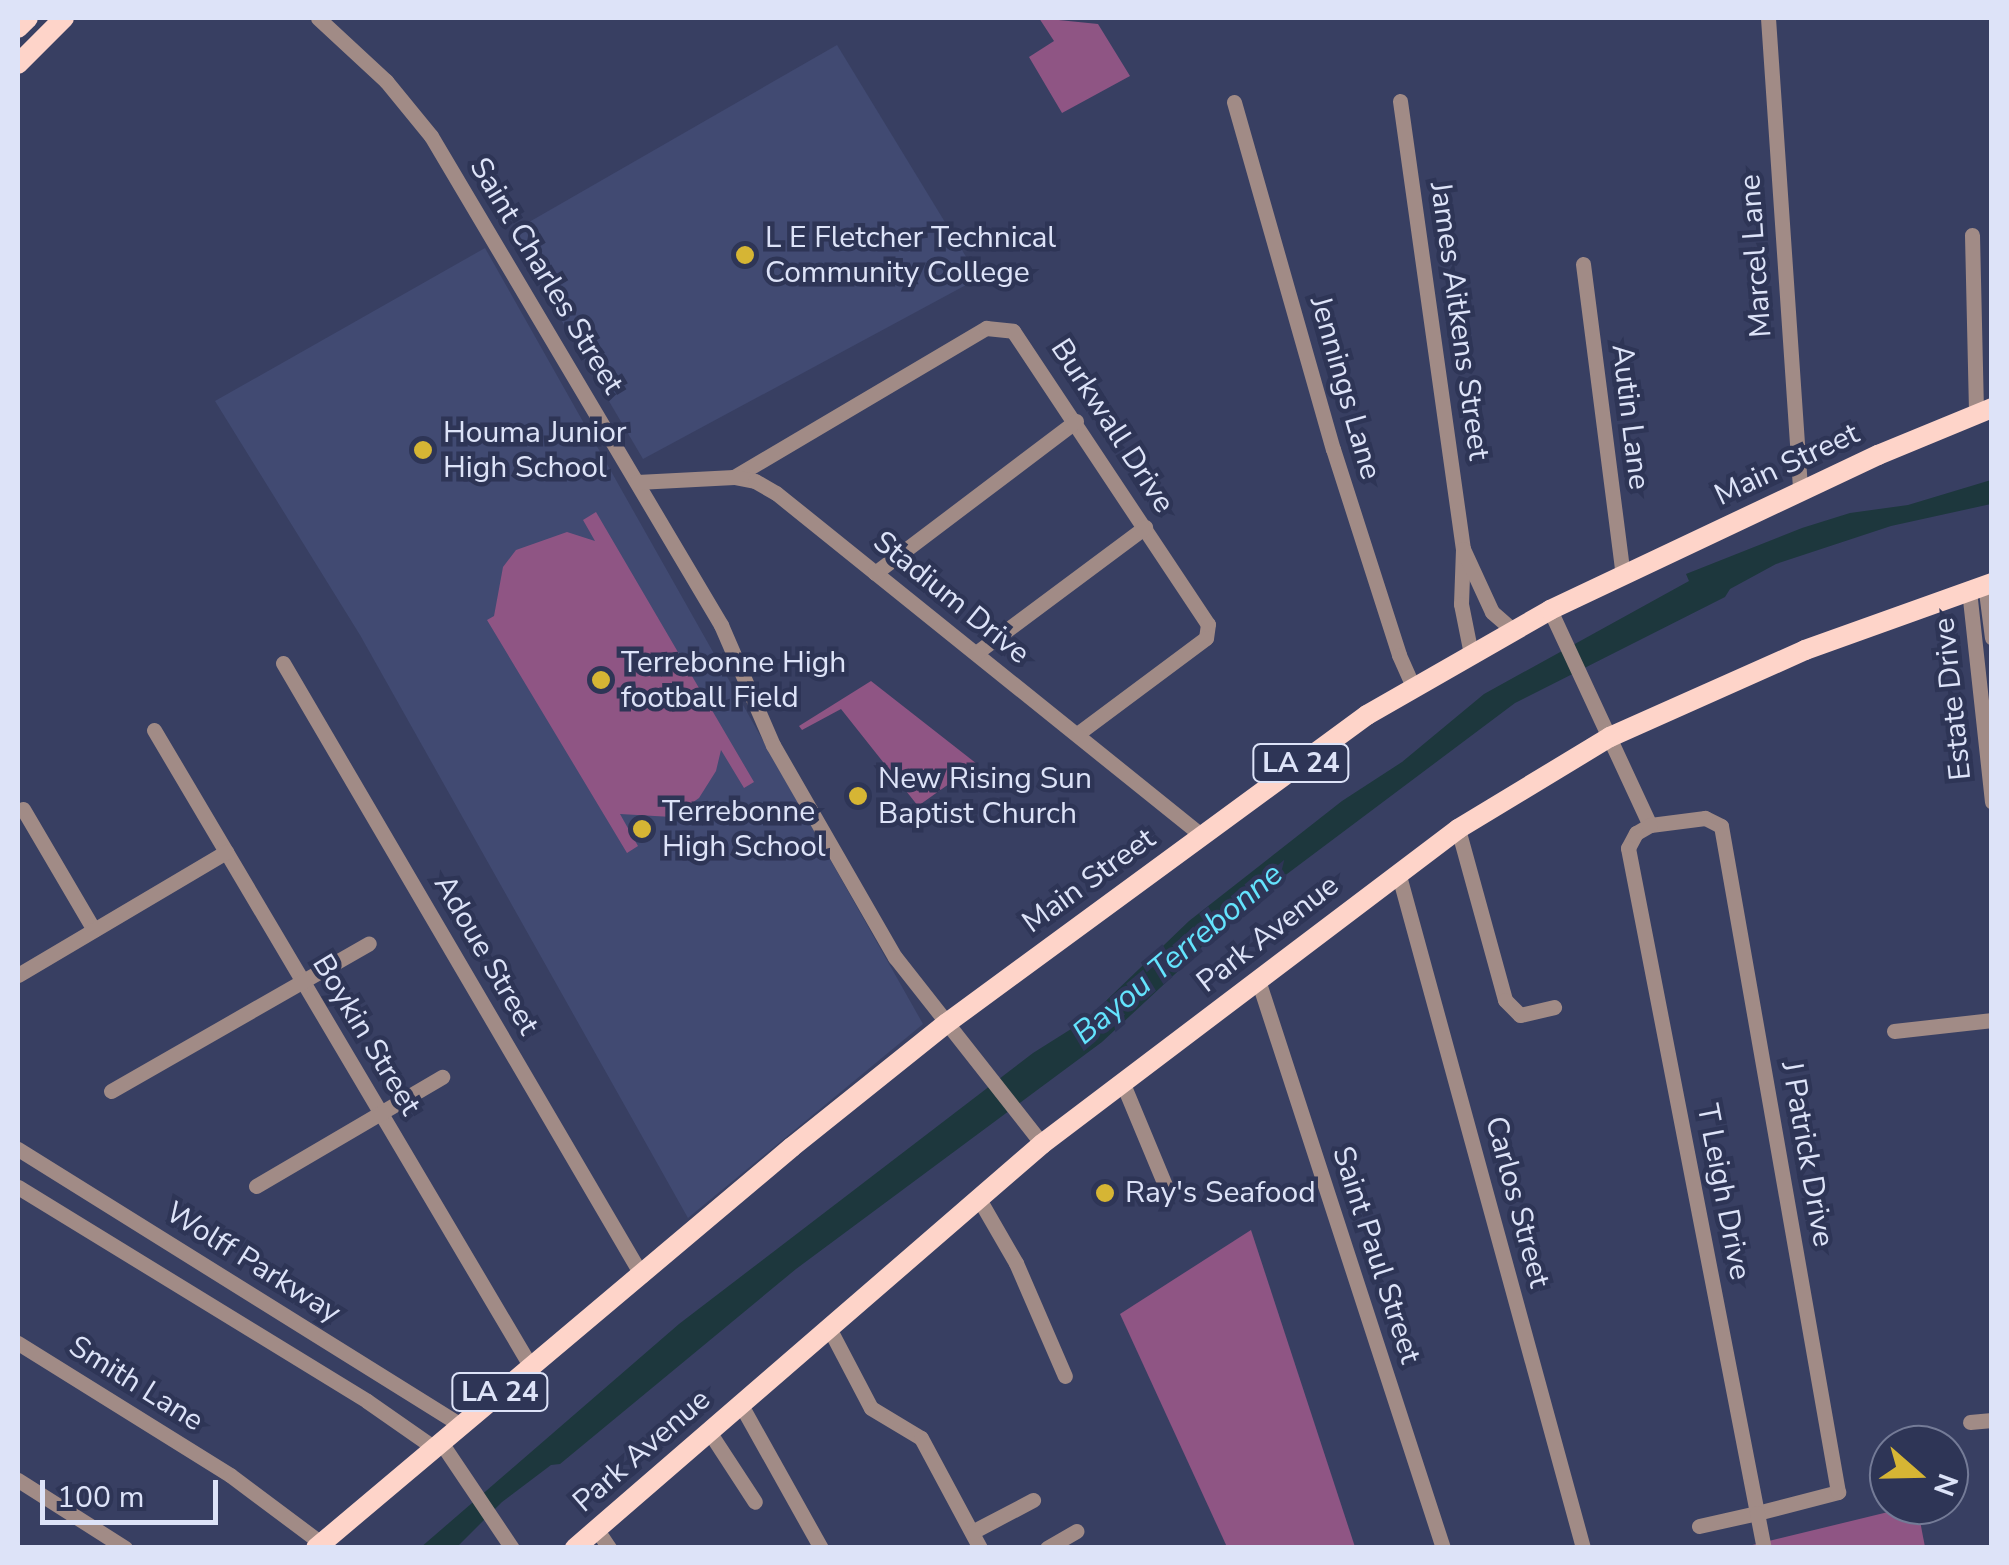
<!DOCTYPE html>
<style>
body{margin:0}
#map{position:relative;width:2009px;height:1565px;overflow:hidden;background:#383f62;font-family:"Nunito Sans",sans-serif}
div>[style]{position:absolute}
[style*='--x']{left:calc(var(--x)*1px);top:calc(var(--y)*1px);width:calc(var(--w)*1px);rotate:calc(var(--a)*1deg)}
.built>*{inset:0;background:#414a72}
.green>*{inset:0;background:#8f5584}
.water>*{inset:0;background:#1d373d}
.minor>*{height:15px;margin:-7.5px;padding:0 7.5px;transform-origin:7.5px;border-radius:7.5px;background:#a18b86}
.major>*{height:20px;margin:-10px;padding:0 10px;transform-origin:10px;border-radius:10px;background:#fed4c9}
.dots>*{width:28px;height:28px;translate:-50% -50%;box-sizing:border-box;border:5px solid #2e3556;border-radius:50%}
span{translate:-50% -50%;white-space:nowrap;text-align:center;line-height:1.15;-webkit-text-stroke:9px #2e3556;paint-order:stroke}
.shield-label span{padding:2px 8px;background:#2e3556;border:2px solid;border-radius:8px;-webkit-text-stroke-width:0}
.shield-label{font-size:28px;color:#dde3f8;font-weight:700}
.poi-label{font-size:30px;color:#dde3f8}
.left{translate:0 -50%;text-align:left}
.street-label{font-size:30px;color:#dde3f8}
.water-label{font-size:32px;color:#64e4fe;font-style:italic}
.frame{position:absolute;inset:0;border:20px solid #dde3f8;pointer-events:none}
.north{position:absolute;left:1869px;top:1425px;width:100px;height:100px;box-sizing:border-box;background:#2e3556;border:2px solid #747b97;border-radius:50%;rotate:110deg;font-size:28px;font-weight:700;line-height:40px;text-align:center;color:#dde3f8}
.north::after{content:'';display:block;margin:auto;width:35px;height:45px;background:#d6b534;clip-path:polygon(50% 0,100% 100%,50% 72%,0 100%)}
.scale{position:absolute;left:40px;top:1480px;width:178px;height:45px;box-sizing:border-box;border:5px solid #dde3f8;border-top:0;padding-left:12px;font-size:30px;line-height:35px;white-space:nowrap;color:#dde3f8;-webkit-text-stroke:8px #2e3556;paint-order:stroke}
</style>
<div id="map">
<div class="built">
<i style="clip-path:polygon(837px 45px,979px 278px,643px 459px,510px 233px)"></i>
<i style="clip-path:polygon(485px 248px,923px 1024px,688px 1218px,360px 635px,215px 401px)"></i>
</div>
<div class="green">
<i style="clip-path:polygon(1039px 18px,1098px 24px,1130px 76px,1062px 113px,1029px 57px,1054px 41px)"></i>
<i style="clip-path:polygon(596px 512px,754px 782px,744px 788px,721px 750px,716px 771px,699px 798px,672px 817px,620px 814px,638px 846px,627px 853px,487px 620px,494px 616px,503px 567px,516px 550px,567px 532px,595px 541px,583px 520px)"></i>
<i style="clip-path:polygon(871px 681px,977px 764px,918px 806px,841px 709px,802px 730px,799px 726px)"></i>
<i style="clip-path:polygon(1251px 1230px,1355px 1547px,1227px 1547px,1120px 1314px)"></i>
<i style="clip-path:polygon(1917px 1505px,1925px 1547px,1740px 1548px)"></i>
</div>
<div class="water">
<i style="clip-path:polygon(1991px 480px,1991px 504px,1891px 526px,1776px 564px,1730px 589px,1725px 597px,1515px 703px,1227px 919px,1189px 961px,1102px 1042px,796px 1269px,560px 1464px,551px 1465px,502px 1502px,457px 1547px,420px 1548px,679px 1324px,1033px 1053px,1087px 1019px,1189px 921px,1342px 801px,1402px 762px,1484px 694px,1689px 581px,1686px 574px,1802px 528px,1850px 513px,1908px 505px)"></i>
</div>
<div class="minor">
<i style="--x:318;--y:18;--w:93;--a:42.8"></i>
<i style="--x:386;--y:81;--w:71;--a:50.7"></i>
<i style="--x:431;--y:136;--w:569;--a:59.33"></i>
<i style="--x:721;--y:625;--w:131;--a:66.6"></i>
<i style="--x:773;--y:745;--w:245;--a:60.1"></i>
<i style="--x:895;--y:957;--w:238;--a:51.8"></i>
<i style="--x:1768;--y:18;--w:474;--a:86.1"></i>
<i style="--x:1400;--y:101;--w:452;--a:82"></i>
<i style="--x:1463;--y:549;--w:55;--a:92.1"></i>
<i style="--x:1461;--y:604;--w:51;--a:78.7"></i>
<i style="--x:1234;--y:102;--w:361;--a:74.1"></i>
<i style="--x:1333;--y:449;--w:216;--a:72.2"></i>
<i style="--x:1399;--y:655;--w:35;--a:66"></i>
<i style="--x:1972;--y:235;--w:178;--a:88.7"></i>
<i style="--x:1583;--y:264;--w:315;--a:82.7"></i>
<i style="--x:734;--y:477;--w:293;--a:-30.6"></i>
<i style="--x:986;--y:328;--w:27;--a:6"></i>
<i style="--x:1013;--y:331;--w:352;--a:56.4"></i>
<i style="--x:1208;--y:624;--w:14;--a:98"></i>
<i style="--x:1206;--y:638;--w:161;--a:143.3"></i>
<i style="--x:637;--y:482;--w:97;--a:-3"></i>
<i style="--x:734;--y:477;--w:21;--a:11"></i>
<i style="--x:755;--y:481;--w:24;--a:30"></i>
<i style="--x:776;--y:493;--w:546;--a:38.82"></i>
<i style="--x:1463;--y:549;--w:69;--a:65.3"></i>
<i style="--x:1492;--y:612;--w:28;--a:41"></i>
<i style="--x:875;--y:573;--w:252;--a:-37.1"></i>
<i style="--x:1985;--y:584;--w:54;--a:82.6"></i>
<i style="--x:1969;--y:590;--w:213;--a:83.8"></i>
<i style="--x:1550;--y:610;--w:237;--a:65.1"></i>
<i style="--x:976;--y:653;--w:211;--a:-36.7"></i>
<i style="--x:283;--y:663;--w:710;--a:59.64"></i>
<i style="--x:154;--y:730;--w:740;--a:59.38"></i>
<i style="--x:23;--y:809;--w:140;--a:59.6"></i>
<i style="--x:1458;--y:829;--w:177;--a:74.6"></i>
<i style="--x:1505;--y:1000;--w:21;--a:45"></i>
<i style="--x:1520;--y:1015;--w:35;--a:-13"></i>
<i style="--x:1398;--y:872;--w:701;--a:74.69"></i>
<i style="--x:18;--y:975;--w:242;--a:-30.6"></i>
<i style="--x:1258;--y:980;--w:597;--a:71.96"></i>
<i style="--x:1894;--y:1031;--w:99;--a:-6.4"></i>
<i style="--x:1123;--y:1084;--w:117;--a:67.4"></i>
<i style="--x:111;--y:1091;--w:297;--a:-29.8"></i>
<i style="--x:18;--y:1149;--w:520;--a:31.95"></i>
<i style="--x:256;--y:1186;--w:216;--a:-30.4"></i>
<i style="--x:18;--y:1187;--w:409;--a:31.5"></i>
<i style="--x:367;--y:1401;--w:80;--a:34.9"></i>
<i style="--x:979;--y:1199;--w:74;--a:60"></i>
<i style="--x:1016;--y:1263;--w:123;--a:66.6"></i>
<i style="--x:829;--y:1328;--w:90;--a:62.3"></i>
<i style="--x:871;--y:1408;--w:58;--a:31"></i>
<i style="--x:921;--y:1438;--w:125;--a:61.8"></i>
<i style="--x:18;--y:1343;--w:250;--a:31.9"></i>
<i style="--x:230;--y:1475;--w:114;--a:36.8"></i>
<i style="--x:741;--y:1405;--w:164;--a:60.8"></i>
<i style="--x:1970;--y:1422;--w:22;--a:-5"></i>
<i style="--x:710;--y:1433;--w:82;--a:56.9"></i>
<i style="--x:440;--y:1441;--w:129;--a:56.1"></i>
<i style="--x:18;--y:1480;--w:127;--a:32.4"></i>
<i style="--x:1699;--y:1526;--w:59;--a:-12.6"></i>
<i style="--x:1757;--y:1513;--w:84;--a:-14.5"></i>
<i style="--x:1838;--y:1492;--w:676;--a:-99.96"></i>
<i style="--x:1721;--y:826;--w:18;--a:-153"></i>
<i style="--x:1705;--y:818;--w:55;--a:172.7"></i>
<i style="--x:1650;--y:825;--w:16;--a:150"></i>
<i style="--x:1636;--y:833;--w:17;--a:118"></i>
<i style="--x:1628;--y:848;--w:677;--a:79.02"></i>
<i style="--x:1757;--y:1513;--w:36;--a:79"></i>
<i style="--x:597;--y:1530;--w:22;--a:56"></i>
<i style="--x:972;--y:1532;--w:69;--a:-27.7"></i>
<i style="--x:1047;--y:1548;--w:34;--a:-30"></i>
</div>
<div class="major">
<i style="--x:18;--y:28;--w:14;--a:-45"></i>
<i style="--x:18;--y:64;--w:65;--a:-45"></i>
<i style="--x:316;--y:1548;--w:622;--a:-40.11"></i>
<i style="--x:792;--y:1147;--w:198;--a:-38.7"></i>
<i style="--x:947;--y:1023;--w:521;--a:-36.25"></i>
<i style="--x:1367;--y:715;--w:211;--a:-29.8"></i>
<i style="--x:1550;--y:610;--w:363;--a:-25.3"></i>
<i style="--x:1878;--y:455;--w:123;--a:-22.4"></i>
<i style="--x:575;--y:1548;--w:617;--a:-40.86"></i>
<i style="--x:1042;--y:1144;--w:522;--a:-37.13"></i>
<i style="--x:1458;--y:829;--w:178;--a:-31.2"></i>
<i style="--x:1610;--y:737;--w:214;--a:-24"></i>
<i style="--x:1805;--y:650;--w:199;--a:-19.7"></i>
</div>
<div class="dots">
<i style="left:745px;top:255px;background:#d6b534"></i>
<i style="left:423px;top:450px;background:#d6b534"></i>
<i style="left:601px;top:680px;background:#d6b534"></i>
<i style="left:858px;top:796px;background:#d6b534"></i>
<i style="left:642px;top:829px;background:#d6b534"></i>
<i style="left:1105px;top:1193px;background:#d6b534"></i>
</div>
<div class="shield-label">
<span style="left:1301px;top:763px">LA 24</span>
<span style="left:500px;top:1392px">LA 24</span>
</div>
<div class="poi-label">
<span class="left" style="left:765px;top:255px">L E Fletcher Technical<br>Community College</span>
<span class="left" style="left:443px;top:450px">Houma Junior<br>High School</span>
<span class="left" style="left:621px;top:680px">Terrebonne High<br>football Field</span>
<span class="left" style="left:878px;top:796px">New Rising Sun<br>Baptist Church</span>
<span class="left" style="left:662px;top:829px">Terrebonne<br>High School</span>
<span class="left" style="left:1125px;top:1193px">Ray's Seafood</span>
</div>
<div class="street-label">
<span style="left:1756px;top:256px;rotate:-94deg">Marcel Lane</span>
<span style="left:546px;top:276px;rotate:59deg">Saint Charles Street</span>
<span style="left:1459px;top:321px;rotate:82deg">James Aitkens Street</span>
<span style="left:1345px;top:388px;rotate:74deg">Jennings Lane</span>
<span style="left:1630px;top:417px;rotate:83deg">Autin Lane</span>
<span style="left:1112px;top:426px;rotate:57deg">Burkwall Drive</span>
<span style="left:1787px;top:465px;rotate:-25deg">Main Street</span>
<span style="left:951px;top:598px;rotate:39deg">Stadium Drive</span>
<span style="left:1953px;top:699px;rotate:-96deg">Estate Drive</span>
<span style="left:1089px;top:881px;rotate:-36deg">Main Street</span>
<span style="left:1268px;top:934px;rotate:-38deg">Park Avenue</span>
<span style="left:486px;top:955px;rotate:60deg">Adoue Street</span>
<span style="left:366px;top:1035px;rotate:59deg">Boykin Street</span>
<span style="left:1807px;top:1154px;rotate:80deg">J Patrick Drive</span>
<span style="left:1723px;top:1192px;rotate:79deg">T Leigh Drive</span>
<span style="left:1517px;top:1202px;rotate:75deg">Carlos Street</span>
<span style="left:1376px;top:1255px;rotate:72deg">Saint Paul Street</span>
<span style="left:253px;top:1263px;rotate:32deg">Wolff Parkway</span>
<span style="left:136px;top:1384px;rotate:32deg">Smith Lane</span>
<span style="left:642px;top:1451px;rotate:-41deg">Park Avenue</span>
</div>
<div class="water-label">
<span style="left:1178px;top:954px;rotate:-40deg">Bayou Terrebonne</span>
</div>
<div class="frame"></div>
<div class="north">N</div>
<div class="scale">100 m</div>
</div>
